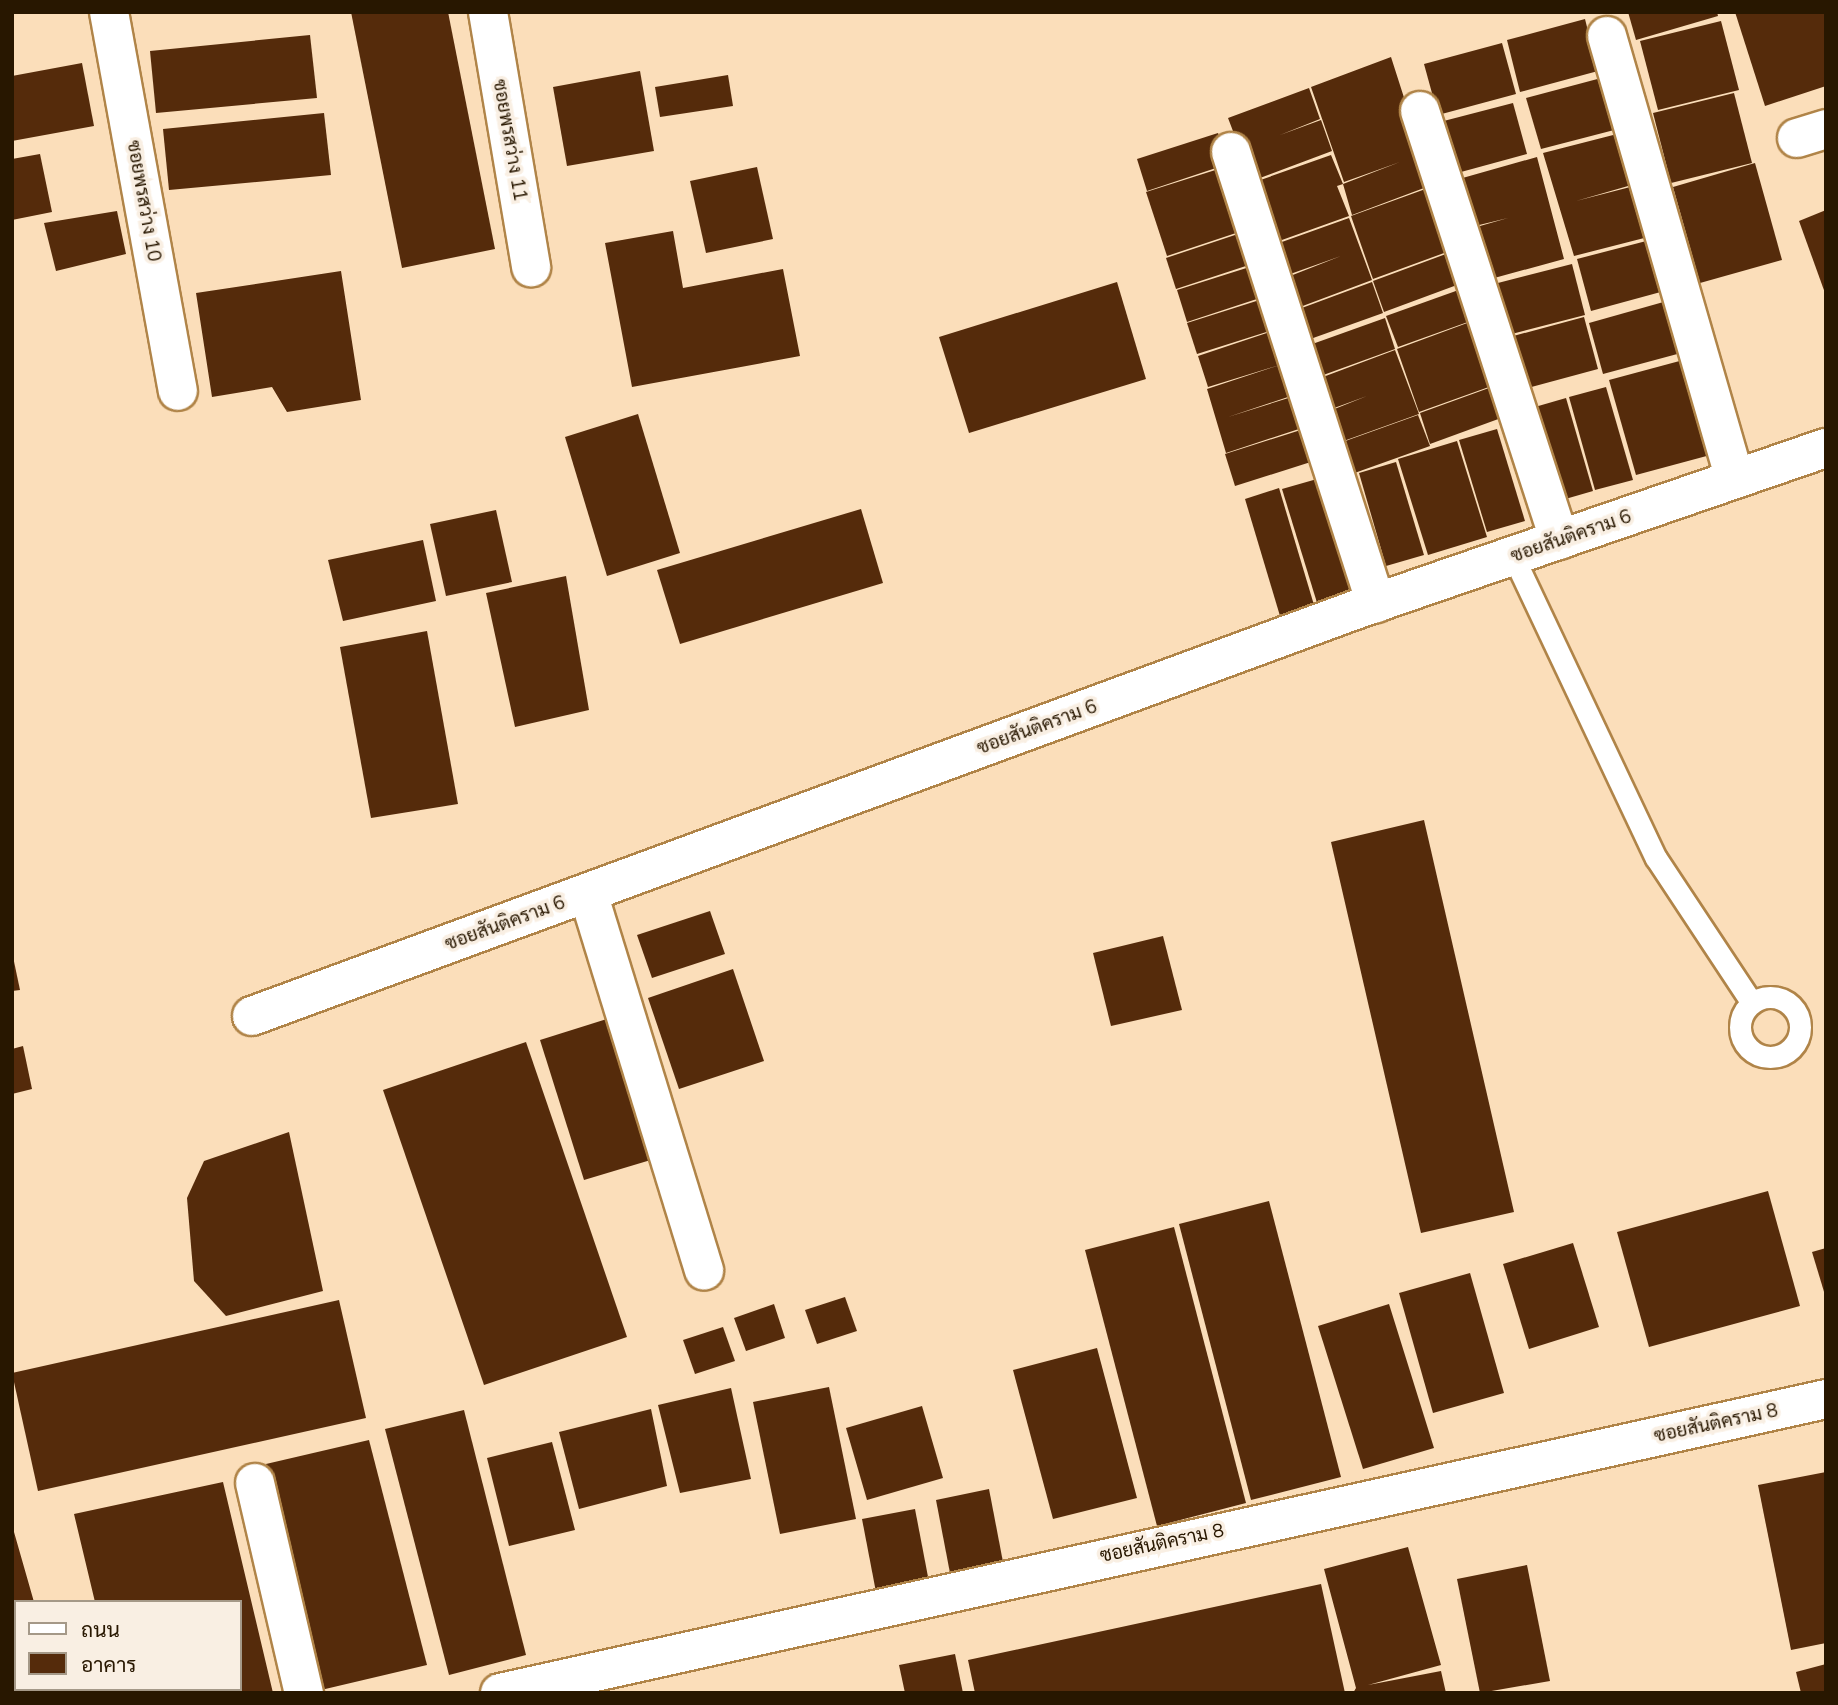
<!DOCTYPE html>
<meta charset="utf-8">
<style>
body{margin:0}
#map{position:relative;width:1838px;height:1705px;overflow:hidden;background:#fbdeba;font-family:Mulish,Sarabun,sans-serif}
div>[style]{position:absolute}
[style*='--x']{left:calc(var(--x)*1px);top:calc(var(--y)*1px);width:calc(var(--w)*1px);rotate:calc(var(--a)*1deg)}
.building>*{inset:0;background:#552b0b}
.roads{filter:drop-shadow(2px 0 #b08448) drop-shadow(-2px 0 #b08448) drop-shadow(0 2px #b08448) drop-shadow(0 -2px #b08448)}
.lane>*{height:21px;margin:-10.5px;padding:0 10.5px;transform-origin:10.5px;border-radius:10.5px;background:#fff}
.lane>.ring{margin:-10.5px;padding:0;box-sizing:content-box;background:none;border:21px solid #fff;border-radius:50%}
.street>*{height:38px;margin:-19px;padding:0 19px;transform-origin:19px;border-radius:19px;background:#fff}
span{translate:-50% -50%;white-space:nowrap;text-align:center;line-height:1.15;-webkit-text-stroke:7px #f9efe3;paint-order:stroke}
.street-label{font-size:19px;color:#281700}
.frame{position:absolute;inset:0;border:14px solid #281700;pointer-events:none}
.legend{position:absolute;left:14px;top:1600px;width:228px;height:91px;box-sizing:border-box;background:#f9efe3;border:2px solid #a59988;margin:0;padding:9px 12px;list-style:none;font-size:21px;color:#281700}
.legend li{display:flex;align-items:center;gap:14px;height:35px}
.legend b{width:35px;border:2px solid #a59988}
</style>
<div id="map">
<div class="building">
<i style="clip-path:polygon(351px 12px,448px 12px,495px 249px,402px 268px)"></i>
<i style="clip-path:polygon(1628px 12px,1717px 12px,1718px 16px,1636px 40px)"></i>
<i style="clip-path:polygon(1735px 12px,1826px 12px,1826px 86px,1765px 106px)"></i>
<i style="clip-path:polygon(1585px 19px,1598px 71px,1520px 92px,1507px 40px)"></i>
<i style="clip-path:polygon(1721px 21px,1739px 90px,1658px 110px,1640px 41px)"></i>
<i style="clip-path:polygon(310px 35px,317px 98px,156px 113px,150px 51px)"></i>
<i style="clip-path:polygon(1502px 43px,1516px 94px,1438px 115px,1424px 64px)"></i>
<i style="clip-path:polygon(1391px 57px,1432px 185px,1352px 215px,1343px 184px,1337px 186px,1349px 216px,1268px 245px,1252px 183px,1331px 155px,1343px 184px,1400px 162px,1344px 182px,1311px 87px)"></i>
<i style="clip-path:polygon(82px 63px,94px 126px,12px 141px,12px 76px)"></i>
<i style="clip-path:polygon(640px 71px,654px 151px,567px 166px,553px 87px)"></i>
<i style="clip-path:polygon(728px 75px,733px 106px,660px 117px,655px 87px)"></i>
<i style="clip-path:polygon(1605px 77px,1618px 129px,1541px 149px,1526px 98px)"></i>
<i style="clip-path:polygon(1309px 88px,1320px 119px,1280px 135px,1321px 120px,1332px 151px,1252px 181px,1228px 118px)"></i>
<i style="clip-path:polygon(1734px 93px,1752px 163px,1671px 183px,1653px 113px)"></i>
<i style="clip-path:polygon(1513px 103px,1527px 154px,1450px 175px,1436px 123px)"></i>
<i style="clip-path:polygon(324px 113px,331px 175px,169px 190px,163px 129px)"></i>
<i style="clip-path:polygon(1218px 133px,1228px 164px,1147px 191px,1137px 159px)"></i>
<i style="clip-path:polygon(1621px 133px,1635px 184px,1576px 201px,1638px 185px,1652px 236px,1574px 256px,1543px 153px)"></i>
<i style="clip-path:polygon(40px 154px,52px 212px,12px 220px,12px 159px)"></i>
<i style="clip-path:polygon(1537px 157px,1564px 259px,1487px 280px,1473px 228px,1508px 218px,1475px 226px,1459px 179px)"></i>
<i style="clip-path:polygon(1755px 163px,1782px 260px,1700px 283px,1673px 187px)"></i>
<i style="clip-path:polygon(1228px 166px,1248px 229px,1167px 256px,1146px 192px)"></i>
<i style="clip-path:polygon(757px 167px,773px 239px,706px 253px,690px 181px)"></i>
<i style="clip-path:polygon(1431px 187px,1455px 249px,1373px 279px,1351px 216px)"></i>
<i style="clip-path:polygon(1826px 210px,1826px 293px,1825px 293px,1799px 221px)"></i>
<i style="clip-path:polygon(117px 211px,126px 254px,56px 271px,44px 223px)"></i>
<i style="clip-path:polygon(1349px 218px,1372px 280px,1292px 310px,1280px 280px,1341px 256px,1279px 278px,1268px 247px)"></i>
<i style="clip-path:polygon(673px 231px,683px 288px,783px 269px,800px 356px,632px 387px,605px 243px)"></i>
<i style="clip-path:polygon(1247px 231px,1258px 262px,1176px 289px,1166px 258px)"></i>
<i style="clip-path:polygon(1654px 239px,1668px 290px,1591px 311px,1577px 259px)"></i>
<i style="clip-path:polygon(1454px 251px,1465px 282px,1384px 312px,1373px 281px)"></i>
<i style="clip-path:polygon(1259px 264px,1269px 295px,1187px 322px,1177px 290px)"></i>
<i style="clip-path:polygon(1572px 264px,1585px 315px,1508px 335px,1494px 284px)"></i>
<i style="clip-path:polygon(341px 271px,361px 400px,287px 412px,272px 387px,212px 397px,196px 293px)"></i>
<i style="clip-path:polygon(1117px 282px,1146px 379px,969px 433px,939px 337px)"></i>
<i style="clip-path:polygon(1372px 282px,1383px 313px,1302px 342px,1291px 312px)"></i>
<i style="clip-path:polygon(1467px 287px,1479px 318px,1398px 347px,1386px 316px)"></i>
<i style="clip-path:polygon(1269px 297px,1279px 328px,1197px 354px,1187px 323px)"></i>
<i style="clip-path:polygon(1667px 301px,1681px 353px,1603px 374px,1589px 323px)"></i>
<i style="clip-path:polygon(1584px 317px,1598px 369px,1520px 390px,1506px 338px)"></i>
<i style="clip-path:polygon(1385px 318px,1395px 349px,1315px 378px,1304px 347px)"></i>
<i style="clip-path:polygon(1478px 319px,1500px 383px,1419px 412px,1397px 349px)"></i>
<i style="clip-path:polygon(1279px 329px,1300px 393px,1228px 417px,1298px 395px,1308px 426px,1226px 453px,1207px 389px,1283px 364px,1208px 387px,1198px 356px)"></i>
<i style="clip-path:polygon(1395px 350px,1419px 414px,1338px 443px,1327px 412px,1367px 396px,1326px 411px,1315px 380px)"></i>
<i style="clip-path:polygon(1687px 359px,1714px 454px,1636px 475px,1609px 380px)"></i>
<i style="clip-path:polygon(1500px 384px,1512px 414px,1430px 444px,1420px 413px)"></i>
<i style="clip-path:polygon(1606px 387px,1633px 480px,1595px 490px,1569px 397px)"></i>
<i style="clip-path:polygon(1566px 398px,1593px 491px,1555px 502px,1528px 409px)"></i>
<i style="clip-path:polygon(638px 414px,680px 553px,607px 576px,565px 437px)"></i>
<i style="clip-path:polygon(1418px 415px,1430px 446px,1349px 475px,1337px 444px)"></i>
<i style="clip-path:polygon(1307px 428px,1317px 460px,1235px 486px,1225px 454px)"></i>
<i style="clip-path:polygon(1497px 429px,1525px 521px,1487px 532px,1459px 440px)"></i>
<i style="clip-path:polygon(1457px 441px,1487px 537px,1428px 555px,1398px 459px)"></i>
<i style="clip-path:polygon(1396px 462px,1424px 555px,1386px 566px,1359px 473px)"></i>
<i style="clip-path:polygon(1317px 479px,1352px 596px,1318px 606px,1282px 489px)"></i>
<i style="clip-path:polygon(1279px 488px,1314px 605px,1280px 616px,1245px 499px)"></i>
<i style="clip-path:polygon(861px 509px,883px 583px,680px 644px,657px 570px)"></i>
<i style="clip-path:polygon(496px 510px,512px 582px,446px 596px,430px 524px)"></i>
<i style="clip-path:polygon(423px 540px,436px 601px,343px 621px,328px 560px)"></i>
<i style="clip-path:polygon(566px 576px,589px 710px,515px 727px,486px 593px)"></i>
<i style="clip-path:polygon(427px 631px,458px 804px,371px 818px,340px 647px)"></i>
<i style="clip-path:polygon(1424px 820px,1514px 1212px,1421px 1233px,1331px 842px)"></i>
<i style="clip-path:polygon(710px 911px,725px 954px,652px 978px,637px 935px)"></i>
<i style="clip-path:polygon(1163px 936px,1182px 1010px,1111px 1026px,1093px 953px)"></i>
<i style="clip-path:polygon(12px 952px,20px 990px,12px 991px)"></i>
<i style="clip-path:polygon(733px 969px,764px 1061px,679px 1089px,648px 998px)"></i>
<i style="clip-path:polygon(610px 1018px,654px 1159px,584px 1180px,540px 1040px)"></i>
<i style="clip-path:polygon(526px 1042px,627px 1337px,484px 1385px,383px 1090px)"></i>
<i style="clip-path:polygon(23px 1046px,32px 1089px,12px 1094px,12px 1049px)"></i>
<i style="clip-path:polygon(289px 1132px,323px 1291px,226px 1316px,194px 1281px,187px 1198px,204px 1161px)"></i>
<i style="clip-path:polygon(1768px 1191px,1800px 1306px,1649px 1347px,1617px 1232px)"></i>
<i style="clip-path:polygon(1269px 1201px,1341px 1477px,1251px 1500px,1179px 1224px)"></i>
<i style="clip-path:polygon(1174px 1227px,1246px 1503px,1157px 1526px,1085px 1250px)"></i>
<i style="clip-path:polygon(1573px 1243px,1599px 1327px,1529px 1349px,1503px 1264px)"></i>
<i style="clip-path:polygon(1826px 1248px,1826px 1294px,1825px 1295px,1812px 1252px)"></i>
<i style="clip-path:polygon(1470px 1273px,1504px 1393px,1433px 1413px,1399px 1293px)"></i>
<i style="clip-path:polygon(845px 1297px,857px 1331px,817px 1344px,805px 1310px)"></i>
<i style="clip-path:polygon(339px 1300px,366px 1418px,38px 1491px,12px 1373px)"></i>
<i style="clip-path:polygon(774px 1304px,785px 1338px,746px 1351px,734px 1318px)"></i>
<i style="clip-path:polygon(1389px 1304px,1434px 1448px,1363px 1469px,1318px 1326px)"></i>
<i style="clip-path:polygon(723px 1327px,735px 1361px,695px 1374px,683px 1340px)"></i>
<i style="clip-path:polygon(1097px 1348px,1137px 1498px,1053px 1519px,1013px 1370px)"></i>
<i style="clip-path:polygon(829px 1387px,856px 1519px,780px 1534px,753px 1402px)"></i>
<i style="clip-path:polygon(731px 1388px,751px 1479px,680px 1493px,658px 1405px)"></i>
<i style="clip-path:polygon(922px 1406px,943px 1478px,867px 1500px,846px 1428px)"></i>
<i style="clip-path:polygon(651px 1409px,667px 1486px,579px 1509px,559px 1432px)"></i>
<i style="clip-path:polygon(464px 1410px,526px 1655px,449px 1675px,385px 1429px)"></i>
<i style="clip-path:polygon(369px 1440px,427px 1665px,321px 1690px,266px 1464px)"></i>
<i style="clip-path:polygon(552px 1442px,575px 1530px,509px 1546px,487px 1458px)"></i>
<i style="clip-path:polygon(1826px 1472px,1826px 1643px,1791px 1650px,1758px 1485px)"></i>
<i style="clip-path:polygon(223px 1482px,273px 1693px,116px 1693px,115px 1689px,240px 1689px,240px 1602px,95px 1602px,74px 1514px)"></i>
<i style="clip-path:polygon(989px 1489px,1003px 1562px,950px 1573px,936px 1500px)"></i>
<i style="clip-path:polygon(915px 1509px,929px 1582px,876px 1592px,862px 1519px)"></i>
<i style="clip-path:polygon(12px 1525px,34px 1602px,16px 1602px,12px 1681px)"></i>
<i style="clip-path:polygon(1408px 1547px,1441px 1665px,1368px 1685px,1441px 1671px,1446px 1693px,1353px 1693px,1356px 1688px,1324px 1569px)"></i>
<i style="clip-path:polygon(1527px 1565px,1550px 1681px,1480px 1693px,1457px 1579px)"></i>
<i style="clip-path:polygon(1321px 1584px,1345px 1693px,975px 1693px,968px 1660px)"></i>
<i style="clip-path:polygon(955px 1654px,963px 1693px,905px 1693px,899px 1665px)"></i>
<i style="clip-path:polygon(1826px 1664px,1826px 1693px,1801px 1693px,1796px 1672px)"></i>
</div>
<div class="roads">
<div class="lane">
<i style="--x:1513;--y:556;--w:334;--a:64.7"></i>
<i style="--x:1656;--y:858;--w:174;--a:56.5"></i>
<i class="ring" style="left:1740px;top:997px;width:39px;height:39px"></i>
</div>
<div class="street">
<i style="--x:109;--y:12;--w:385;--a:79.7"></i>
<i style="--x:488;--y:12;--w:259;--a:80.4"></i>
<i style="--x:1607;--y:36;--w:461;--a:73.9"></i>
<i style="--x:1420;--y:111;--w:451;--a:72"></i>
<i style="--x:1797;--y:138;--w:30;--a:-17"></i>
<i style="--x:1231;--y:152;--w:474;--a:72.2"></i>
<i style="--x:588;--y:893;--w:395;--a:72.9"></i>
<i style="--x:252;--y:1016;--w:1175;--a:-20.21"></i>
<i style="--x:1355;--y:610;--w:498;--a:-19"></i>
<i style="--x:255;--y:1483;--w:216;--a:76.9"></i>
<i style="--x:500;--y:1693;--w:1358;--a:-12.5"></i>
</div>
</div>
<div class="street-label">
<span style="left:510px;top:140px;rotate:80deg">ซอยพรสว่าง 11</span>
<span style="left:144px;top:201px;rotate:80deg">ซอยพรสว่าง 10</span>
<span style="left:1571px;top:536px;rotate:-19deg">ซอยสันติคราม 6</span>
<span style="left:1037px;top:727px;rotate:-20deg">ซอยสันติคราม 6</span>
<span style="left:505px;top:923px;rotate:-20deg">ซอยสันติคราม 6</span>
<span style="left:1716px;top:1423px;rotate:-12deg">ซอยสันติคราม 8</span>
<span style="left:1162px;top:1543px;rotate:-12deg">ซอยสันติคราม 8</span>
</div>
<div class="frame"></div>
<ul class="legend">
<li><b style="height:9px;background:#fff"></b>ถนน</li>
<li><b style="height:19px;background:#552b0b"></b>อาคาร</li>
</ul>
</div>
